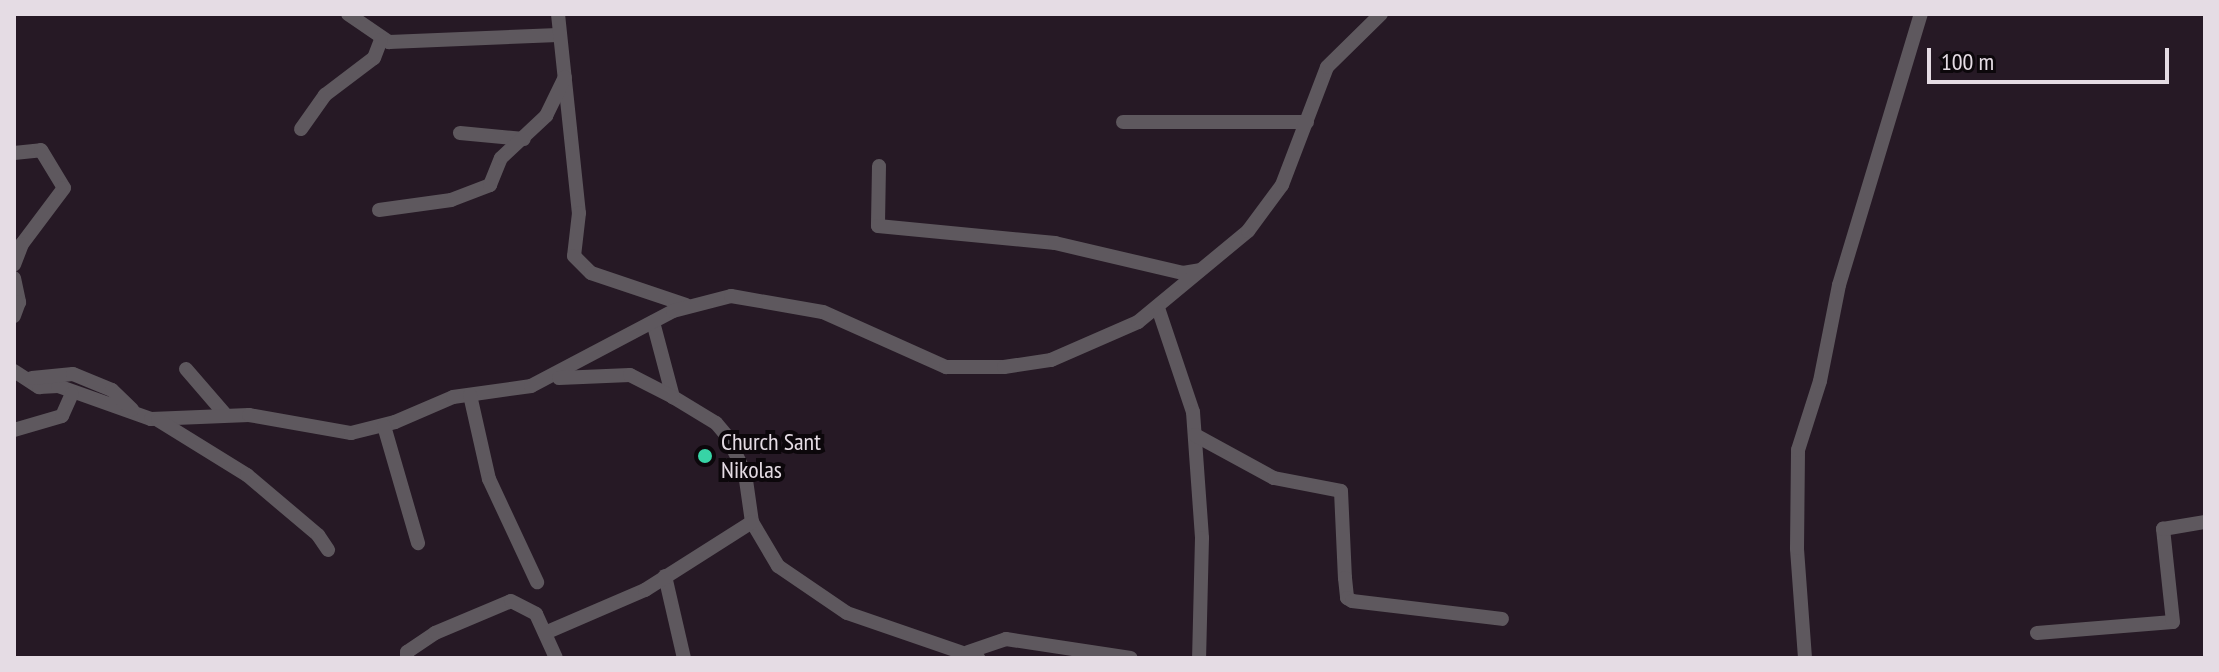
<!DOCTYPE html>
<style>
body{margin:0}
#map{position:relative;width:2219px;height:672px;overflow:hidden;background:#261925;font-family:"PT Sans Narrow",sans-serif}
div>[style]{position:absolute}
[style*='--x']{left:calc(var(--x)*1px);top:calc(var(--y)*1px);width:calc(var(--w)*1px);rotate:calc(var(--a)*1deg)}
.street>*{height:14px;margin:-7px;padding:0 7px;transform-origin:7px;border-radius:7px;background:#5e585e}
.dots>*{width:22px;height:22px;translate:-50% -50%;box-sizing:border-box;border:4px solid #0c070b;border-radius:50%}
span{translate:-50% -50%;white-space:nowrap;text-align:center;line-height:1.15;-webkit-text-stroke:8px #0c070b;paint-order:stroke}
.poi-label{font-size:24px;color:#e5dce4}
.left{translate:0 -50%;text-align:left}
.frame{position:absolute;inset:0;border:16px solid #e5dce4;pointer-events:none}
.scale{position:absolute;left:1927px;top:48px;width:242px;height:36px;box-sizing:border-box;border:4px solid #e5dce4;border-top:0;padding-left:10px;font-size:24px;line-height:28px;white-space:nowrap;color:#e5dce4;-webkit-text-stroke:6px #0c070b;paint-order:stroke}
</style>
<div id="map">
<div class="street">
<i style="--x:348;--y:14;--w:50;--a:34.3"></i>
<i style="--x:389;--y:42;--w:169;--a:-2.4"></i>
<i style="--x:558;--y:14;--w:200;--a:84"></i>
<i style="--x:579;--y:213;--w:43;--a:96.6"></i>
<i style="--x:574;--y:256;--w:24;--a:45"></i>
<i style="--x:591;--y:273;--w:100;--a:18.6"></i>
<i style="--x:1123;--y:122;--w:184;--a:0"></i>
<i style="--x:301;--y:129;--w:42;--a:-54.8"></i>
<i style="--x:325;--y:95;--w:61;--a:-37.1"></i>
<i style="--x:374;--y:58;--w:19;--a:-69"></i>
<i style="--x:460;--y:133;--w:64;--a:5.4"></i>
<i style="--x:14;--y:153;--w:27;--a:-6"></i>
<i style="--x:41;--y:150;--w:44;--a:58.8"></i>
<i style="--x:64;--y:188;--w:70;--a:126.9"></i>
<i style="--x:22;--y:244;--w:22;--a:111"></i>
<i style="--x:879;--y:166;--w:60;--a:91"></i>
<i style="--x:878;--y:226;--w:178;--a:5.5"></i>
<i style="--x:1055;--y:243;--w:131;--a:13.2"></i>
<i style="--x:1183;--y:273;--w:17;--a:-10"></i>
<i style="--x:379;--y:210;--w:73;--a:-7.9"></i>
<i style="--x:451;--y:200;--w:42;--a:-21"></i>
<i style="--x:490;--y:185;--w:29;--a:-68"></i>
<i style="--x:501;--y:158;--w:62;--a:-43"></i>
<i style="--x:546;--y:116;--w:43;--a:-64"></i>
<i style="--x:14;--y:278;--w:25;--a:78"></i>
<i style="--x:19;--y:302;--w:15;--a:110"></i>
<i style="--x:1158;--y:308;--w:110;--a:71.4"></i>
<i style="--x:1193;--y:412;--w:126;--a:85.9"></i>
<i style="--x:1202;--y:538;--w:120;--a:91.4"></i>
<i style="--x:653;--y:322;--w:78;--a:75.1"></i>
<i style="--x:673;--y:397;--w:50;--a:31.2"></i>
<i style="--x:716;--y:423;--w:17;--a:50"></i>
<i style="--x:727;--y:436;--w:41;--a:64.1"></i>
<i style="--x:745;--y:473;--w:49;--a:81.9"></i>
<i style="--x:752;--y:522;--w:51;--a:59.4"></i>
<i style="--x:778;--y:566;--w:83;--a:34.3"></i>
<i style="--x:847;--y:613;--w:139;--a:19"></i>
<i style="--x:186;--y:369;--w:58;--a:49.2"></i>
<i style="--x:14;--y:371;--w:30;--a:33"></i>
<i style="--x:39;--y:387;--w:19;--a:-3"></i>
<i style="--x:58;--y:386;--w:99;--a:19.5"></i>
<i style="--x:151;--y:419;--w:98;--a:-2.3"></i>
<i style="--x:249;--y:415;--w:104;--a:10"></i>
<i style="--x:351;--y:433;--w:45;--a:-14"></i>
<i style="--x:395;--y:422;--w:63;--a:-23.3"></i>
<i style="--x:453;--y:397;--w:79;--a:-8"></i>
<i style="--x:531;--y:386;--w:161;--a:-27.8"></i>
<i style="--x:673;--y:311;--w:60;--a:-14.5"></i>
<i style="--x:731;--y:296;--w:93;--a:9.9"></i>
<i style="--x:823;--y:312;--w:135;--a:24.1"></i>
<i style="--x:946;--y:367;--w:58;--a:0"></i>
<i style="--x:1004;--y:367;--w:48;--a:-8.5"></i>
<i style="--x:1051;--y:360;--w:95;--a:-23.6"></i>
<i style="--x:1138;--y:322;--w:143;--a:-39.6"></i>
<i style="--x:1248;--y:231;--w:57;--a:-53.5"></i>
<i style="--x:1282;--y:185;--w:126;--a:-69.1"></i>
<i style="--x:1327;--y:67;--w:76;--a:-44.5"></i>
<i style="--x:32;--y:378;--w:41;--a:-5.6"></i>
<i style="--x:73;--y:374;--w:42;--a:22.3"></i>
<i style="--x:112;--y:390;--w:28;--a:44"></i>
<i style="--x:559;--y:378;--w:71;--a:-2.4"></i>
<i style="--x:630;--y:375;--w:48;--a:27.1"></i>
<i style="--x:470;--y:395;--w:86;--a:77.3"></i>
<i style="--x:489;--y:479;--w:114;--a:65"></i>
<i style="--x:158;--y:420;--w:105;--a:31.7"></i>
<i style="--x:247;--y:475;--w:93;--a:40.2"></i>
<i style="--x:318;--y:535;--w:18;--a:56"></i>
<i style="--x:384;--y:426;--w:122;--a:73.8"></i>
<i style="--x:14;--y:430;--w:50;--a:-16.3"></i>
<i style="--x:62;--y:416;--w:24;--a:-66"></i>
<i style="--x:1195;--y:435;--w:90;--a:28.6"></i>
<i style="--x:1274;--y:478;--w:68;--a:11"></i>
<i style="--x:1341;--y:491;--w:87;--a:87.4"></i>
<i style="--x:1345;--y:578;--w:20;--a:84"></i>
<i style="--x:1347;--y:598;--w:6;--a:31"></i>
<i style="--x:1352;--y:601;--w:151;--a:6.8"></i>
<i style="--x:665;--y:576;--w:84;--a:77"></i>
<i style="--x:545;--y:633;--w:109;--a:-23.3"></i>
<i style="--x:645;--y:590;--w:127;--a:-32.4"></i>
<i style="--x:2037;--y:633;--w:136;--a:-4.6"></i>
<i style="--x:2173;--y:622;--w:94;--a:-96.1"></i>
<i style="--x:2163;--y:529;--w:43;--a:-9.5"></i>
<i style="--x:968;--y:652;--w:40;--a:-18.9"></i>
<i style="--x:1006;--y:639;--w:126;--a:8.6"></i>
<i style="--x:407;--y:658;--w:6;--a:-90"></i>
<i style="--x:407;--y:652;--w:34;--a:-34"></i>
<i style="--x:435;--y:633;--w:82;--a:-22.8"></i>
<i style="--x:511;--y:601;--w:28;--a:27"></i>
<i style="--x:536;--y:614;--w:48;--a:65.6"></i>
<i style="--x:1805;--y:658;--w:110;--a:-94.2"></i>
<i style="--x:1797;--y:548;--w:98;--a:-89.4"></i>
<i style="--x:1798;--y:450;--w:72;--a:-72.3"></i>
<i style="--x:1820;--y:381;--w:98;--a:-78.8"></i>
<i style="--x:1839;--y:285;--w:283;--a:-73.2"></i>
</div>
<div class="dots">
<i style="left:705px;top:456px;background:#37d4a6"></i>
</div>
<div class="poi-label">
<span class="left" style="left:721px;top:456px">Church Sant<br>Nikolas</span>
</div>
<div class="frame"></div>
<div class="scale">100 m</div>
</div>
